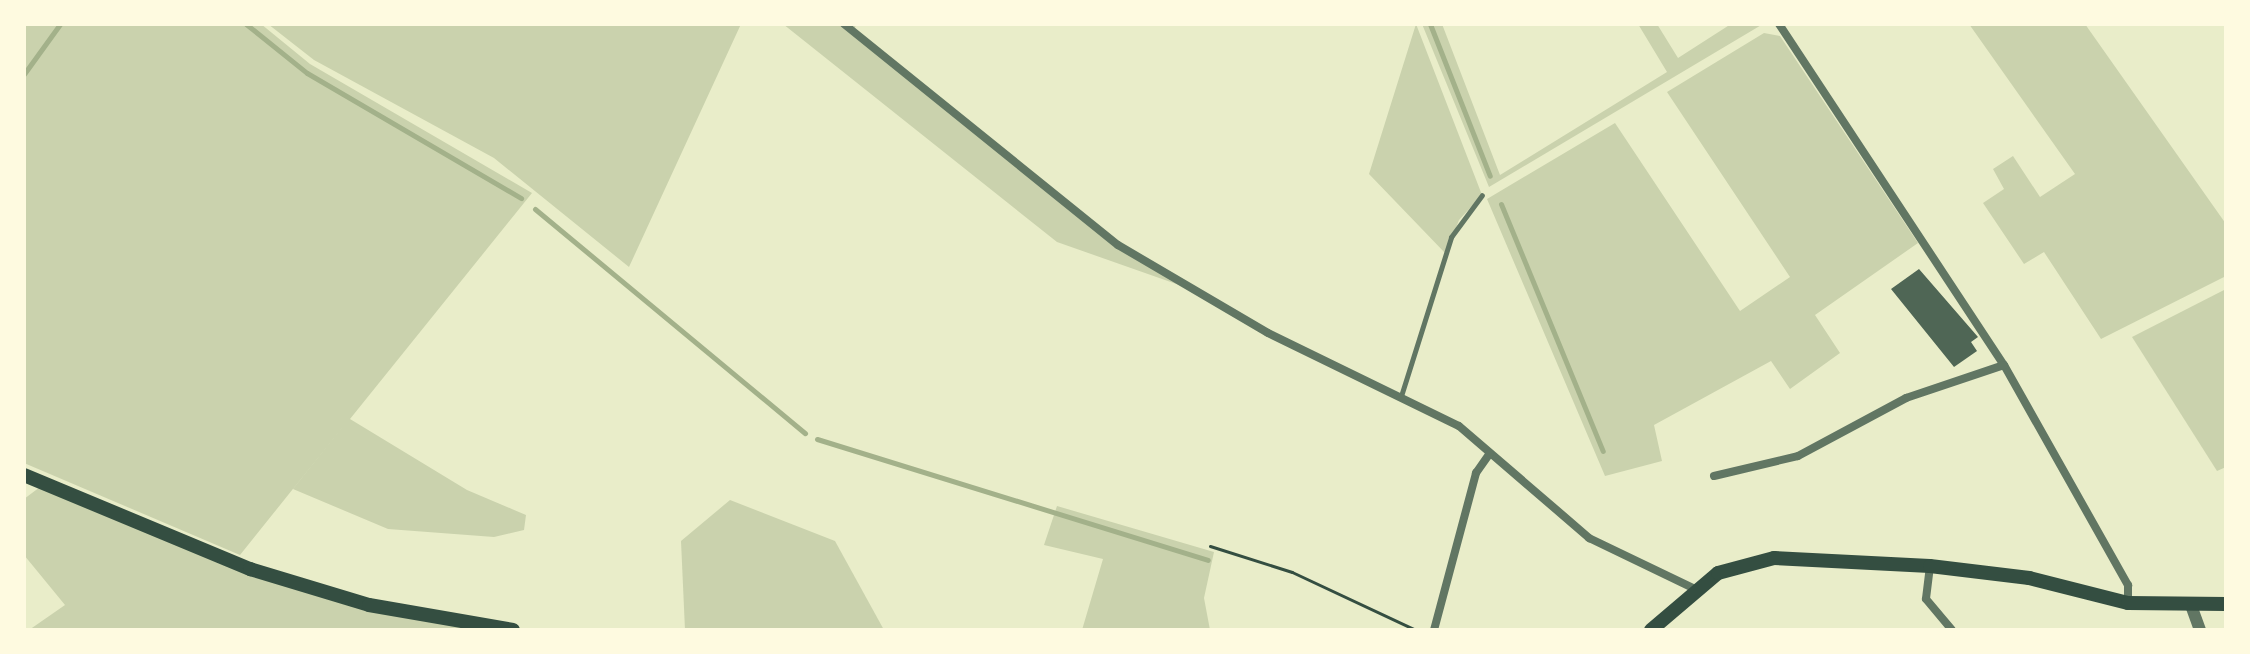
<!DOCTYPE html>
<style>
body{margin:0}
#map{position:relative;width:2250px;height:654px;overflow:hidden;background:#e9edc9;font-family:Manrope,sans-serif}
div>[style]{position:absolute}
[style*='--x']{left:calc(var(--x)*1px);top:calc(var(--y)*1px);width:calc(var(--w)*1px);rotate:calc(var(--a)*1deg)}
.green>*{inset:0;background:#cad2ad}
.stream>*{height:5px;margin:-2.5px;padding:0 2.5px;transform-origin:2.5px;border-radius:2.5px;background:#a3b18a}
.building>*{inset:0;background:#4f6655}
.path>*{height:3px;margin:-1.5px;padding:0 1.5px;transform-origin:1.5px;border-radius:1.5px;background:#344e41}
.service>*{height:5px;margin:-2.5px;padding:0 2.5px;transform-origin:2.5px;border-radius:2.5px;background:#617663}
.minor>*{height:8px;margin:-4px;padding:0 4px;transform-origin:4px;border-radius:4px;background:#617663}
.tertiary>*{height:12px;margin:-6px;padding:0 6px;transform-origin:6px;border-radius:6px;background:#617663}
.secondary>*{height:14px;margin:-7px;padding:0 7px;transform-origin:7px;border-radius:7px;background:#344e41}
span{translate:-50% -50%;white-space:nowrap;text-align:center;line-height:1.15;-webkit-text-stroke:8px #fefae0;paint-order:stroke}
.frame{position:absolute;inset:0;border:26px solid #fefae0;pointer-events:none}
</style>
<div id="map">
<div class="green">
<i style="clip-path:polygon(24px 24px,261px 24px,310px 64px,532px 193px,350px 419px,467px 490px,526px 515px,524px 530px,494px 537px,388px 529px,293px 489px,345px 424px,240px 555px,24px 463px)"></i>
<i style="clip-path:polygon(268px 24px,741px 24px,629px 267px,494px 158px,314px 60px)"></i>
<i style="clip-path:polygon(783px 24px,856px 24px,854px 32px,1057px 199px,1182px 286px,1057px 242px)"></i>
<i style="clip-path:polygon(1416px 24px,1482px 195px,1459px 220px,1446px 254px,1369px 174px)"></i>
<i style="clip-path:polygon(1422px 24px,1442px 24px,1500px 175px,1667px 72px,1638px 24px,1657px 24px,1678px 58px,1731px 24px,1763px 24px,1489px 187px)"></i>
<i style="clip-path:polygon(1969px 24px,2085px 24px,2226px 224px,2226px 276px,2101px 339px,2044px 252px,2024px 264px,1983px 203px,2004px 189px,1993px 169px,2013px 156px,2040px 197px,2075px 174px)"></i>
<i style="clip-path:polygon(1764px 33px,1780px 36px,1918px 243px,1815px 315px,1840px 353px,1790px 389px,1771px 361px,1654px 425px,1662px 461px,1605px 476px,1487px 199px,1615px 123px,1740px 311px,1790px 277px,1667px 92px)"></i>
<i style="clip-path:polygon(2226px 289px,2226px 467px,2217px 471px,2132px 337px)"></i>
<i style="clip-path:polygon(44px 484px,138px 526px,369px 605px,513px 630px,29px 630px,65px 605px,24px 555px,24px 499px)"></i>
<i style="clip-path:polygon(730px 500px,835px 541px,884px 630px,685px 630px,681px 541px)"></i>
<i style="clip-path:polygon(1057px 506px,1214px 552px,1204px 598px,1210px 630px,1082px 630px,1103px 559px,1044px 545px)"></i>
</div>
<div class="stream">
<i style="--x:246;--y:24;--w:78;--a:38.8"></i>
<i style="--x:307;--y:73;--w:248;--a:30.3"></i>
<i style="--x:1430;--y:24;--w:163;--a:68.5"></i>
<i style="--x:24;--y:74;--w:62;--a:-54.2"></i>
<i style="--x:1501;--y:204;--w:267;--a:67.6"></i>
<i style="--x:535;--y:209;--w:351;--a:39.7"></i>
<i style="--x:817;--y:439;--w:409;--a:17.2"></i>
</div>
<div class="building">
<i style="clip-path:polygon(1919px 269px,1978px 337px,1971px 342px,1977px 351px,1954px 367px,1891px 289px)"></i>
</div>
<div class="path">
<i style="--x:1210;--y:546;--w:86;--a:17.6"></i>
<i style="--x:1292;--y:572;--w:137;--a:25.1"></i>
</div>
<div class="service">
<i style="--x:1401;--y:396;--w:167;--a:-72.5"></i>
<i style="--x:1451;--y:237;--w:52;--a:-53.6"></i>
</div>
<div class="minor">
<i style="--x:844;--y:24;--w:352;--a:38.9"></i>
<i style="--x:1118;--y:245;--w:174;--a:30.4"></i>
<i style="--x:1268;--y:333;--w:212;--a:26"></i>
<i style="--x:1459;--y:426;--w:172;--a:40.7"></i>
<i style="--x:1589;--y:538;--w:118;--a:25.7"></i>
<i style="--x:1779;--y:24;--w:409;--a:56.6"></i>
<i style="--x:2004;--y:365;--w:253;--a:60.6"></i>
<i style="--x:2128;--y:585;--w:18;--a:90"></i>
<i style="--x:1714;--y:476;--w:86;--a:-13.4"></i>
<i style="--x:1798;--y:456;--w:123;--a:-28.2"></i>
<i style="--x:1906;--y:398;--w:103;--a:-18.6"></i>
<i style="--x:1930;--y:566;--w:33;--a:97"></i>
<i style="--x:1926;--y:599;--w:40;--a:50"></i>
<i style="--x:1434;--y:630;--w:163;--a:-75"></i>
<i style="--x:1476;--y:473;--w:24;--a:-55"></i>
</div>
<div class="tertiary">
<i style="--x:2192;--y:608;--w:23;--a:70"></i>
</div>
<div class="secondary">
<i style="--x:24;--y:475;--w:245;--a:22.6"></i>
<i style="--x:250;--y:569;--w:124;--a:16.8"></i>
<i style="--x:369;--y:605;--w:146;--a:9.8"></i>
<i style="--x:1651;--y:630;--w:88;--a:-40.4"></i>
<i style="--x:1718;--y:573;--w:58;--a:-15"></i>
<i style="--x:1774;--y:558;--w:156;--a:2.9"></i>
<i style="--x:1930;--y:566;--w:100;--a:6.9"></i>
<i style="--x:2029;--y:578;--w:102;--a:14.2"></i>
<i style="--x:2128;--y:603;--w:98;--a:0.6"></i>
</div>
<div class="frame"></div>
</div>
